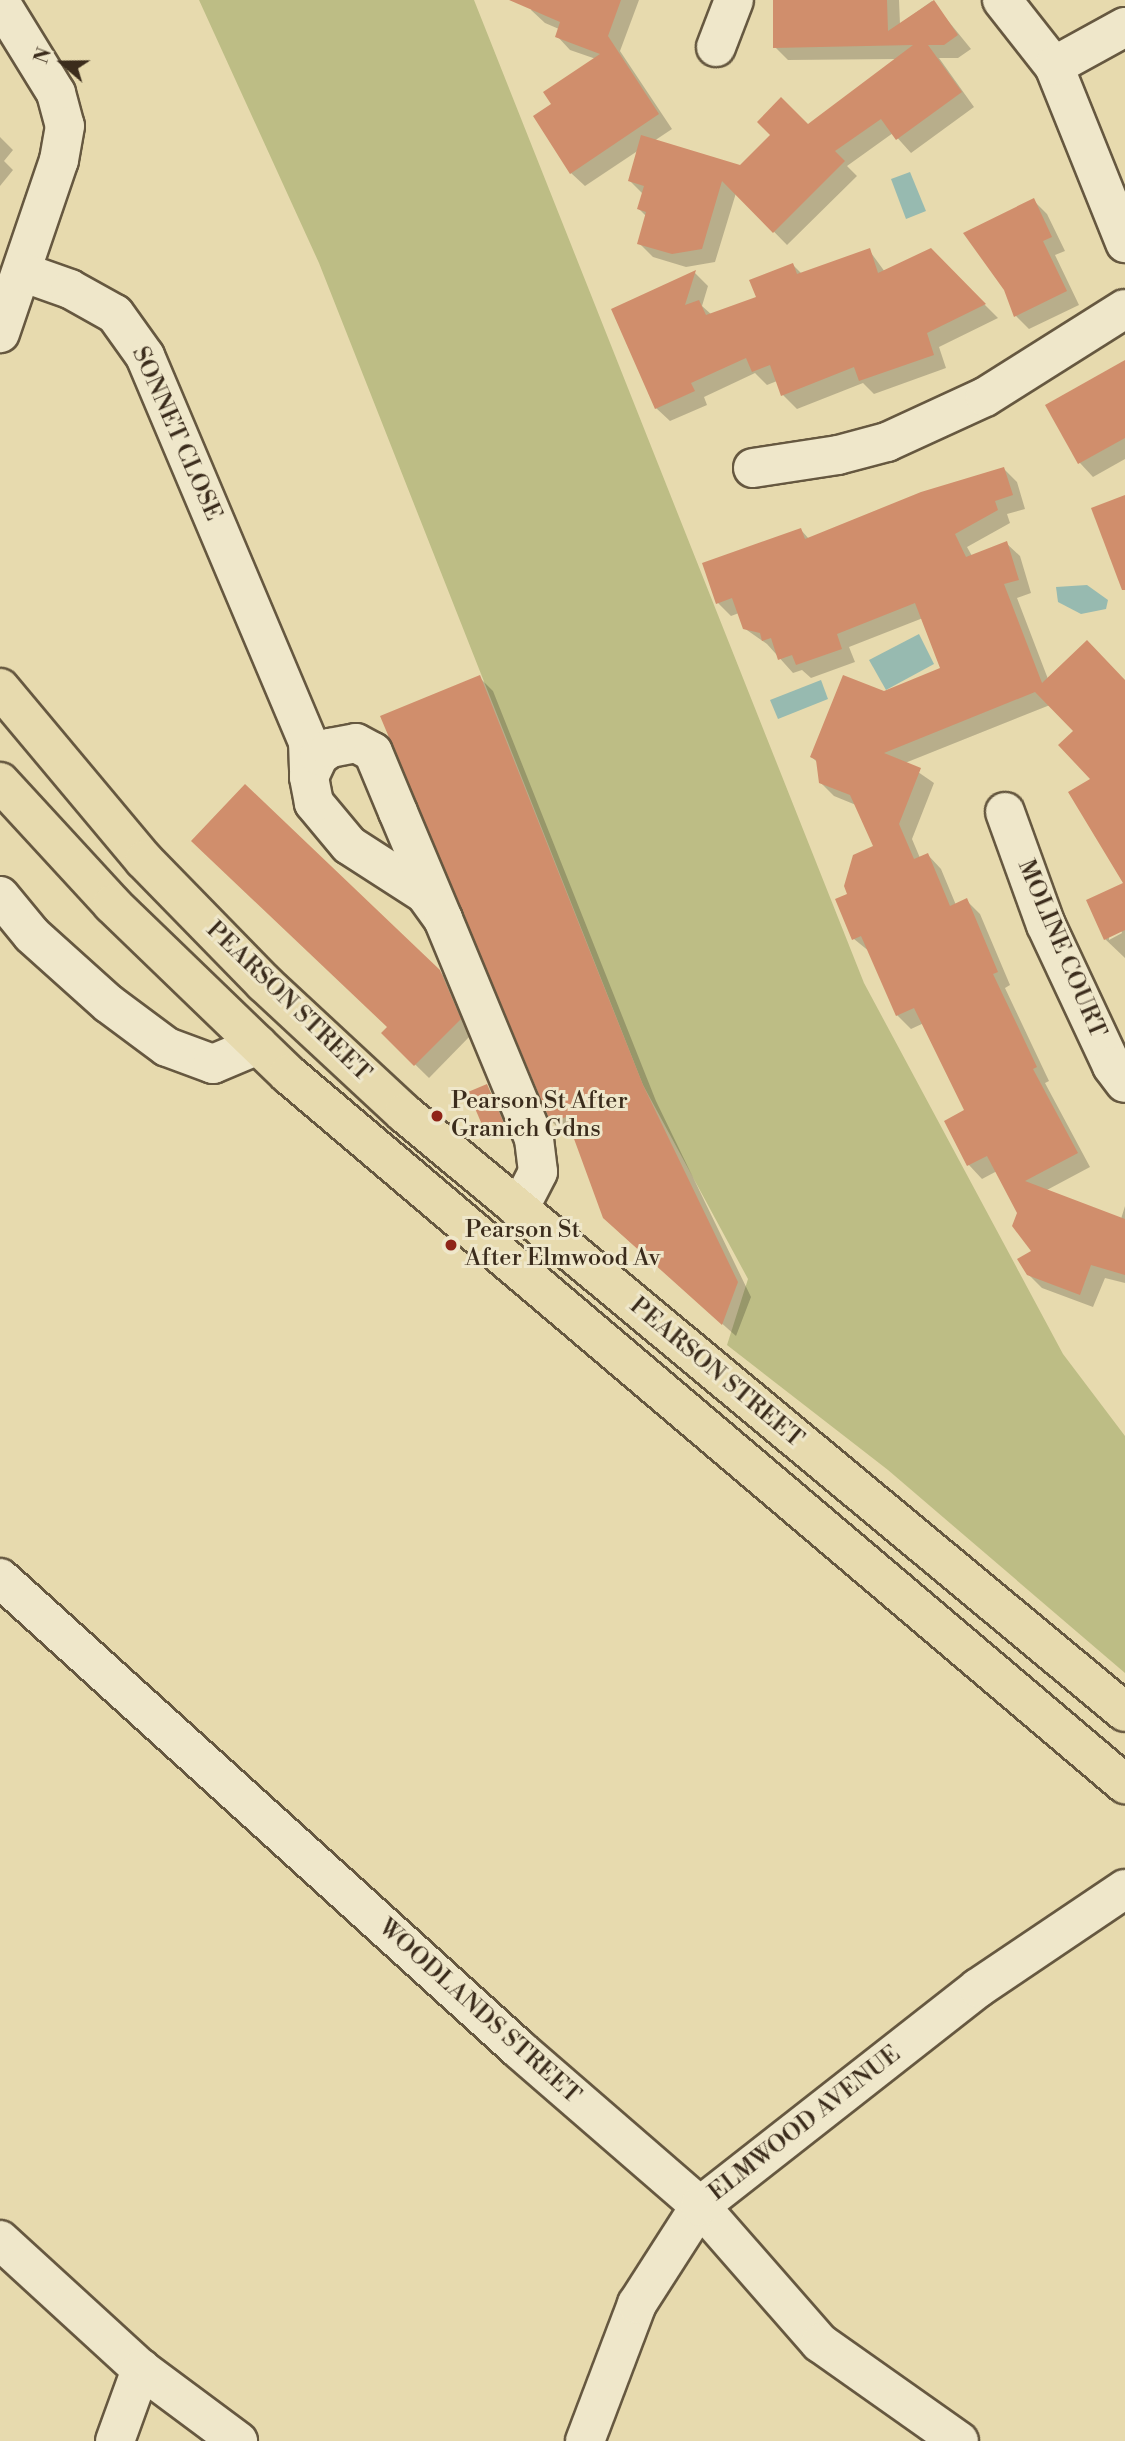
<!DOCTYPE html>
<style>
body{margin:0}
#map{position:relative;width:1125px;height:2441px;overflow:hidden;background:#e7daae;font-family:"Libre Bodoni",serif}
div>[style]{position:absolute}
[style*='--x']{left:calc(var(--x)*1px);top:calc(var(--y)*1px);width:calc(var(--w)*1px);rotate:calc(var(--a)*1deg)}
.green>*{inset:0;background:#bdbd85}
.water>*{inset:0;background:#97bab0}
.shadow>*{inset:0;background:#0003}
.building>*{inset:0;background:#d08e6c}
.roads{filter:drop-shadow(2px 0 #665840) drop-shadow(-2px 0 #665840) drop-shadow(0 2px #665840) drop-shadow(0 -2px #665840)}
.minor>*{height:38px;margin:-19px;padding:0 19px;transform-origin:19px;border-radius:19px;background:#efe7ca}
.major>*{height:38px;margin:-19px;padding:0 19px;transform-origin:19px;border-radius:19px;background:#e7daae}
.dots>*{width:19px;height:19px;translate:-50% -50%;box-sizing:border-box;border:4px solid #efe7ca;border-radius:50%}
span{translate:-50% -50%;white-space:nowrap;text-align:center;line-height:1.15;-webkit-text-stroke:6px #efe7ca;paint-order:stroke}
.street-label{font-size:24px;color:#3b2c1c}
.poi-label{font-size:24px;color:#3b2c1c}
.left{translate:0 -50%;text-align:left}
.north{position:absolute;left:28px;top:28px;width:70px;height:70px;-webkit-text-stroke:5px #efe7ca;paint-order:stroke;rotate:290deg;font-size:19px;font-weight:700;line-height:28px;text-align:center;color:#3b2c1c}
.north::after{content:'';display:block;margin:auto;width:24px;height:32px;background:#3b2c1c;clip-path:polygon(50% 0,100% 100%,50% 72%,0 100%)}
</style>
<div id="map">
<div class="green">
<i style="clip-path:polygon(199px 0,474px 0,864px 983px,1063px 1354px,1125px 1436px,1125px 1673px,888px 1470px,727px 1345px,748px 1279px,643px 1085px,319px 263px)"></i>
</div>
<div class="water">
<i style="clip-path:polygon(910px 172px,926px 211px,906px 219px,891px 179px)"></i>
<i style="clip-path:polygon(1087px 585px,1108px 600px,1106px 609px,1081px 614px,1058px 602px,1056px 587px)"></i>
<i style="clip-path:polygon(919px 634px,934px 664px,886px 690px,869px 660px)"></i>
<i style="clip-path:polygon(821px 680px,828px 699px,778px 719px,770px 700px)"></i>
</div>
<div class="shadow">
<i style="clip-path:polygon(535px 0,639px 0,620px 51px,672px 129px,654px 141px,740px 167px,808px 126px,898px 59px,788px 60px,775px 47px,774px 0,899px 0,900px 24px,932px 1px,971px 49px,958px 58px,939px 58px,974px 107px,911px 153px,893px 133px,847px 166px,857px 176px,787px 245px,736px 193px,715px 262px,686px 267px,653px 257px,639px 243px,647px 217px,639px 209px,643px 194px,630px 181px,639px 150px,585px 186px,571px 173px,554px 105px,596px 59px,570px 50px,557px 36px,559px 29px,545px 23px,531px 10px)"></i>
<i style="clip-path:polygon(0 137px,13px 150px,4px 161px,13px 170px,0 186px)"></i>
<i style="clip-path:polygon(1033px 200px,1047px 214px,1065px 251px,1055px 255px,1079px 305px,1029px 329px,1016px 316px)"></i>
<i style="clip-path:polygon(869px 250px,885px 272px,930px 250px,998px 318px,939px 347px,946px 368px,874px 394px,863px 383px,797px 409px,783px 395px,777px 381px,767px 385px,755px 373px,704px 397px,707px 405px,670px 421px,656px 408px,613px 310px,695px 273px,708px 286px,702px 306px,712px 315px,758px 298px,793px 265px,802px 274px)"></i>
<i style="clip-path:polygon(1125px 372px,1125px 459px,1093px 477px,1080px 463px,1048px 406px)"></i>
<i style="clip-path:polygon(1003px 468px,1017px 482px,1025px 509px,1007px 514px,1010px 523px,967px 547px,972px 556px,1006px 543px,1020px 556px,1031px 593px,1017px 598px,1048px 679px,1125px 681px,1125px 882px,1075px 731px,1050px 705px,905px 763px,934px 783px,912px 839px,920px 858px,928px 855px,941px 869px,956px 905px,967px 901px,980px 914px,1010px 985px,1005px 988px,1049px 1081px,1045px 1083px,1090px 1167px,1045px 1191px,1121px 1219px,1125px 1206px,1125px 1283px,1105px 1278px,1093px 1307px,1042px 1288px,1028px 1274px,1033px 1252px,1019px 1213px,997px 1171px,982px 1179px,969px 1165px,966px 1111px,924px 1023px,911px 1029px,897px 1015px,870px 952px,854px 939px,850px 894px,875px 847px,856px 805px,834px 796px,820px 782px,818px 763px,812px 757px,942px 669px,923px 618px,849px 647px,855px 662px,811px 678px,802px 670px,793px 673px,767px 644px,744px 628px,739px 613px,731px 616px,718px 603px,801px 530px,809px 539px)"></i>
<i style="clip-path:polygon(479px 677px,493px 691px,656px 1101px,751px 1297px,736px 1336px,619px 1232px,574px 1132px,566px 1135px,552px 1122px)"></i>
<i style="clip-path:polygon(evenodd,1125px 884px,1125px 958px,1105px 939px,1125px 884px,1121px 930px,1122px 933px,1109px 940px,1109px 936px,1121px 930px)"></i>
<i style="clip-path:polygon(439px 971px,453px 985px,473px 1033px,429px 1078px,383px 1033px)"></i>
<i style="clip-path:polygon(487px 1086px,510px 1132px,494px 1139px,487px 1133px)"></i>
</div>
<div class="building">
<i style="clip-path:polygon(509px 0,621px 0,608px 36px,659px 114px,570px 174px,533px 116px,551px 104px,543px 92px,600px 54px,555px 37px,560px 22px)"></i>
<i style="clip-path:polygon(773px 0,887px 0,888px 31px,934px 0,958px 35px,944px 45px,928px 45px,962px 92px,896px 140px,881px 119px,835px 151px,845px 161px,773px 233px,722px 181px,702px 249px,672px 254px,637px 244px,646px 212px,637px 209px,644px 186px,628px 181px,641px 135px,740px 165px,770px 135px,757px 122px,781px 97px,808px 124px,913px 45px,773px 48px)"></i>
<i style="clip-path:polygon(1034px 198px,1052px 237px,1043px 241px,1067px 291px,1014px 317px,1004px 290px,963px 233px)"></i>
<i style="clip-path:polygon(870px 248px,878px 273px,931px 248px,986px 304px,927px 333px,934px 355px,859px 381px,854px 367px,781px 396px,770px 365px,752px 372px,746px 358px,691px 383px,695px 391px,655px 409px,611px 309px,696px 270px,685px 305px,699px 300px,706px 315px,756px 297px,749px 280px,793px 263px,797px 274px)"></i>
<i style="clip-path:polygon(1125px 360px,1125px 438px,1078px 464px,1045px 405px)"></i>
<i style="clip-path:polygon(1004px 467px,1013px 495px,995px 501px,998px 510px,955px 534px,966px 557px,1007px 541px,1019px 580px,1004px 584px,1042px 683px,1087px 640px,1125px 680px,1125px 930px,1104px 940px,1086px 900px,1123px 883px,1068px 792px,1090px 779px,1058px 745px,1073px 731px,1035px 692px,884px 753px,921px 768px,899px 824px,914px 859px,928px 853px,950px 906px,967px 898px,998px 972px,993px 974px,1037px 1067px,1033px 1069px,1078px 1153px,1025px 1181px,1125px 1219px,1125px 1275px,1091px 1265px,1080px 1295px,1027px 1275px,1017px 1259px,1031px 1251px,1012px 1226px,1017px 1213px,987px 1156px,967px 1166px,944px 1121px,964px 1110px,914px 1008px,896px 1016px,861px 936px,852px 940px,835px 899px,847px 894px,844px 886px,853px 855px,873px 846px,850px 795px,819px 783px,816px 760px,810px 757px,843px 675px,884px 691px,940px 668px,915px 603px,837px 634px,842px 649px,796px 665px,792px 655px,778px 660px,771px 638px,762px 641px,760px 633px,743px 629px,732px 598px,716px 604px,702px 563px,801px 528px,805px 539px,921px 492px)"></i>
<i style="clip-path:polygon(1125px 495px,1125px 590px,1122px 590px,1091px 508px)"></i>
<i style="clip-path:polygon(480px 675px,643px 1085px,738px 1282px,722px 1325px,603px 1218px,566px 1117px,551px 1123px,380px 716px)"></i>
<i style="clip-path:polygon(245px 784px,440px 970px,461px 1019px,414px 1066px,381px 1033px,387px 1027px,191px 841px)"></i>
<i style="clip-path:polygon(487px 1084px,505px 1126px,486px 1134px,468px 1092px)"></i>
</div>
<div class="roads">
<div class="minor">
<i style="--x:1002;--y:0;--w:84;--a:51.8"></i>
<i style="--x:1054;--y:66;--w:191;--a:68.1"></i>
<i style="--x:0;--y:2;--w:107;--a:58.4"></i>
<i style="--x:56;--y:93;--w:34;--a:75"></i>
<i style="--x:65;--y:126;--w:35;--a:100"></i>
<i style="--x:59;--y:160;--w:183;--a:108.8"></i>
<i style="--x:716;--y:47;--w:50;--a:-69"></i>
<i style="--x:1054;--y:66;--w:81;--a:-28.8"></i>
<i style="--x:22;--y:272;--w:51;--a:19.5"></i>
<i style="--x:70;--y:289;--w:51;--a:29.1"></i>
<i style="--x:115;--y:314;--w:52;--a:54.5"></i>
<i style="--x:145;--y:356;--w:418;--a:67.1"></i>
<i style="--x:308;--y:741;--w:36;--a:88"></i>
<i style="--x:753;--y:468;--w:86;--a:-8.7"></i>
<i style="--x:838;--y:455;--w:51;--a:-14.9"></i>
<i style="--x:887;--y:442;--w:108;--a:-24.7"></i>
<i style="--x:985;--y:397;--w:165;--a:-32.2"></i>
<i style="--x:1005;--y:812;--w:120;--a:70.1"></i>
<i style="--x:1046;--y:925;--w:156;--a:64.9"></i>
<i style="--x:1112;--y:1066;--w:21;--a:53"></i>
<i style="--x:0;--y:896;--w:50;--a:50.6"></i>
<i style="--x:32;--y:935;--w:103;--a:41.9"></i>
<i style="--x:109;--y:1004;--w:72;--a:36.6"></i>
<i style="--x:167;--y:1047;--w:49;--a:20.3"></i>
<i style="--x:213;--y:1064;--w:49;--a:-22.9"></i>
<i style="--x:443;--y:919;--w:31;--a:-126"></i>
<i style="--x:425;--y:894;--w:90;--a:-147.2"></i>
<i style="--x:349;--y:845;--w:55;--a:-129.8"></i>
<i style="--x:314;--y:803;--w:26;--a:-101"></i>
<i style="--x:309;--y:777;--w:23;--a:-65"></i>
<i style="--x:319;--y:756;--w:14;--a:-36"></i>
<i style="--x:330;--y:748;--w:26;--a:-11"></i>
<i style="--x:356;--y:743;--w:19;--a:28"></i>
<i style="--x:373;--y:752;--w:65;--a:67.4"></i>
<i style="--x:398;--y:812;--w:116;--a:67.2"></i>
<i style="--x:443;--y:919;--w:238;--a:67.5"></i>
<i style="--x:534;--y:1139;--w:33;--a:83"></i>
<i style="--x:538;--y:1172;--w:42;--a:117.2"></i>
<i style="--x:0;--y:1578;--w:702;--a:42.23"></i>
<i style="--x:520;--y:2050;--w:238;--a:40.9"></i>
<i style="--x:700;--y:2206;--w:182;--a:48.8"></i>
<i style="--x:820;--y:2343;--w:170;--a:35.2"></i>
<i style="--x:0;--y:2240;--w:191;--a:42.5"></i>
<i style="--x:141;--y:2369;--w:121;--a:36.6"></i>
<i style="--x:115;--y:2441;--w:77;--a:-70.1"></i>
<i style="--x:585;--y:2441;--w:147;--a:-69.2"></i>
<i style="--x:637;--y:2304;--w:117;--a:-57.3"></i>
<i style="--x:700;--y:2206;--w:353;--a:-38.1"></i>
<i style="--x:978;--y:1988;--w:177;--a:-34"></i>
</div>
<div class="major">
<i style="--x:0;--y:688;--w:224;--a:50.1"></i>
<i style="--x:144;--y:860;--w:172;--a:45.7"></i>
<i style="--x:264;--y:983;--w:191;--a:42.9"></i>
<i style="--x:404;--y:1113;--w:937;--a:39.72"></i>
<i style="--x:0;--y:782;--w:166;--a:47.4"></i>
<i style="--x:112;--y:904;--w:245;--a:44"></i>
<i style="--x:288;--y:1074;--w:1098;--a:40.31"></i>
</div>
</div>
<div class="dots">
<i style="left:437px;top:1116px;background:#8f2418"></i>
<i style="left:451px;top:1245px;background:#8f2418"></i>
</div>
<div class="street-label">
<span style="left:176px;top:434px;rotate:66deg">SONNET CLOSE</span>
<span style="left:1061px;top:949px;rotate:67deg">MOLINE COURT</span>
<span style="left:288px;top:1002px;rotate:44deg">PEARSON STREET</span>
<span style="left:716px;top:1373px;rotate:40deg">PEARSON STREET</span>
<span style="left:479px;top:2012px;rotate:42deg">WOODLANDS STREET</span>
<span style="left:805px;top:2124px;rotate:-38deg">ELMWOOD AVENUE</span>
</div>
<div class="poi-label">
<span class="left" style="left:451px;top:1116px">Pearson St After<br>Granich Gdns</span>
<span class="left" style="left:465px;top:1245px">Pearson St<br>After Elmwood Av</span>
</div>
<div class="north">N</div>
</div>
